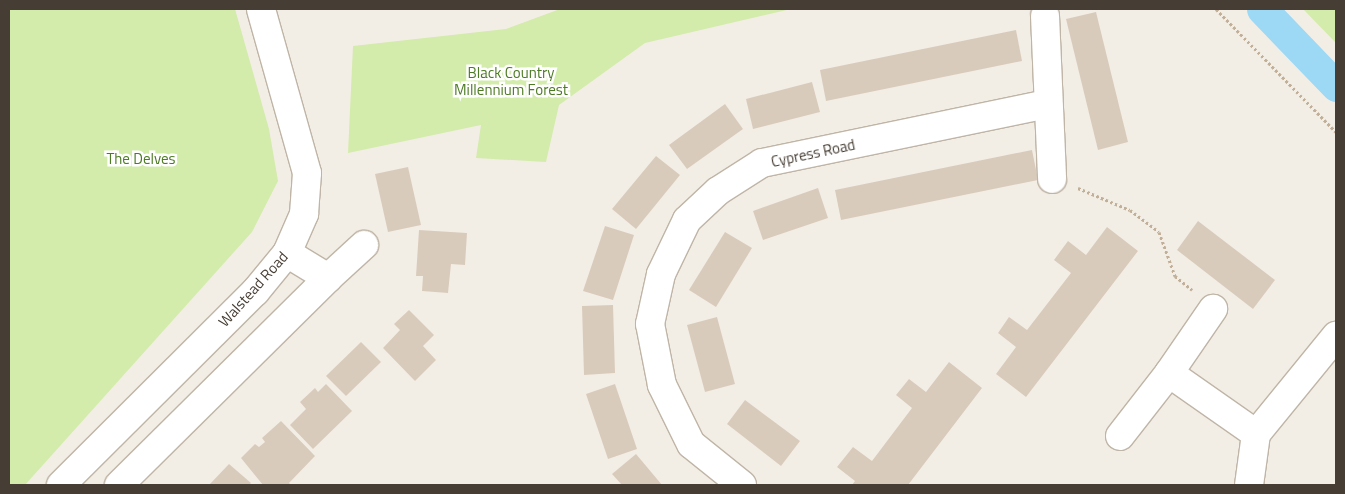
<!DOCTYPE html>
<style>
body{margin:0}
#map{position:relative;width:1345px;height:494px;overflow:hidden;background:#f3eee5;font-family:"Titillium Web",sans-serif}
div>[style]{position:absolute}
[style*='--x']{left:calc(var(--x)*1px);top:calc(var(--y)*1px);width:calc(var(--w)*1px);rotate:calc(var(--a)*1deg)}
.green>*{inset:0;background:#d3ebab}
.canal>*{height:31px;margin:-15.5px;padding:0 15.5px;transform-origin:15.5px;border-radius:15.5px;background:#9dd8f5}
.building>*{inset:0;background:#d9cbbc}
.path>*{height:3px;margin-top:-1.5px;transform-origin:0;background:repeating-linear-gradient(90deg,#c2af97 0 2.5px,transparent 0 5px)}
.roads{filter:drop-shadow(1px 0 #bfb5a7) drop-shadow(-1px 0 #bfb5a7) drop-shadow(0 1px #bfb5a7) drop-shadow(0 -1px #bfb5a7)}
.minor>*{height:28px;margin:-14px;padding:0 14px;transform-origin:14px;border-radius:14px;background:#fff}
span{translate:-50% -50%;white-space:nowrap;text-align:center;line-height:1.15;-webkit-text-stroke:5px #fff;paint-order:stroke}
.park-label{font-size:15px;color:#4d7b24}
.street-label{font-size:15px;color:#463e34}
.frame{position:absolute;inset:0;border:10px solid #463e34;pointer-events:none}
</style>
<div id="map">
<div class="green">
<i style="clip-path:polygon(9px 9px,235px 9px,269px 129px,278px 181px,252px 232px,25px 485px,9px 485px)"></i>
<i style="clip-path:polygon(560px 9px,791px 9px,645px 43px,559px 105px,546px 162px,476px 158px,481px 125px,348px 153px,353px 46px,506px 29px)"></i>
<i style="clip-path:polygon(1303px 9px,1336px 9px,1336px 43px)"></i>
</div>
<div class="canal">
<i style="--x:1262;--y:9;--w:107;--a:46.1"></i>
</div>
<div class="building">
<i style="clip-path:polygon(1096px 12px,1128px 142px,1098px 150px,1066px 19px)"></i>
<i style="clip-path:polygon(1016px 30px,1022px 61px,826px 101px,820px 70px)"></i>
<i style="clip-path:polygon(812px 82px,820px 112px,753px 129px,746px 99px)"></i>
<i style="clip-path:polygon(725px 104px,743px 129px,687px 169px,669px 145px)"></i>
<i style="clip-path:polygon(1032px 150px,1038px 180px,841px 220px,835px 190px)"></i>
<i style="clip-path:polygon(656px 156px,680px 175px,636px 229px,612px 209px)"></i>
<i style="clip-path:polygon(408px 167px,421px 225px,388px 232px,375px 174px)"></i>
<i style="clip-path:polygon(818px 188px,828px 218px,763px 240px,753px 211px)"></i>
<i style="clip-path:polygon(1198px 221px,1275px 280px,1253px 309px,1177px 250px)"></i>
<i style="clip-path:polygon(605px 226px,634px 235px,613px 300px,583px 291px)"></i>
<i style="clip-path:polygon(1107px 227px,1138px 251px,1026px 397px,996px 374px,1016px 347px,998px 333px,1009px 317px,1027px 330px,1071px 273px,1054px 260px,1068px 241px,1086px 255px)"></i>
<i style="clip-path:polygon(419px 230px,467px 233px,465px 265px,451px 264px,448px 293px,422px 291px,423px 276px,416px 276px)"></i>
<i style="clip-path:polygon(725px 232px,752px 248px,716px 307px,689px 290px)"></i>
<i style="clip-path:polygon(613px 305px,615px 373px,584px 375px,582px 306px)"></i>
<i style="clip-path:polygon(409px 310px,434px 335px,423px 346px,436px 360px,415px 381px,383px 348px,400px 330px,394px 324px)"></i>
<i style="clip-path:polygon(717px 317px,735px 384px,705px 392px,687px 325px)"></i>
<i style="clip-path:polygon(361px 342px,381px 362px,346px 396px,326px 376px)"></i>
<i style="clip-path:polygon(949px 362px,982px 388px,908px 485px,852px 485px,855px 481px,837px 467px,853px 447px,872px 461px,912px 408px,896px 395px,909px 379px,926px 392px)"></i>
<i style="clip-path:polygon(326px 384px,352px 411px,313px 449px,290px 425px,306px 409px,300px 402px,315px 388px,318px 392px)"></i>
<i style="clip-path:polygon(615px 384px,637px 449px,608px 459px,586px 394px)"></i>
<i style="clip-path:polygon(745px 400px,800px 441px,781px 466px,727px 424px)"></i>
<i style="clip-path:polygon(281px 421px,315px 456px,289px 483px,291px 485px,263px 485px,241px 458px,255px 444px,259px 447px,265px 442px,262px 438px)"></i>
<i style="clip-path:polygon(636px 454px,657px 479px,662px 485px,622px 485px,612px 474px)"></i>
<i style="clip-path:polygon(229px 464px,251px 483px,249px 485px,209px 485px)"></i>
</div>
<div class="path">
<i style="--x:1216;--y:9;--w:172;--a:45.7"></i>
<i style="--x:1078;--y:188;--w:56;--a:22.9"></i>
<i style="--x:1130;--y:210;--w:36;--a:37"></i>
<i style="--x:1159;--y:232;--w:47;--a:70"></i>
<i style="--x:1175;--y:276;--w:22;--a:39"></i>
</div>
<div class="roads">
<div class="minor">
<i style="--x:1045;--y:16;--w:163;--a:87.5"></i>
<i style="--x:287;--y:253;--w:48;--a:31.4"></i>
<i style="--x:1169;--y:373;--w:106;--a:35"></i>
<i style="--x:1256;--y:434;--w:51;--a:97.8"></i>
<i style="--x:1256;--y:434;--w:127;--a:-50.8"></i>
<i style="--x:1120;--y:436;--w:80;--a:-52.1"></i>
<i style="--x:1169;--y:373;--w:78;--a:-55.5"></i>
<i style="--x:61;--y:485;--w:274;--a:-44.9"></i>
<i style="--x:255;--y:292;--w:50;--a:-50.6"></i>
<i style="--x:287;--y:253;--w:43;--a:-66.4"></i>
<i style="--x:304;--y:214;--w:41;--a:-85.8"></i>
<i style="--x:307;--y:173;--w:170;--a:-105.7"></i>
<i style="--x:119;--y:485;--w:294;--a:-44.7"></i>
<i style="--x:328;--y:278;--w:49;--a:-42.5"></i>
<i style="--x:742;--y:485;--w:65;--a:-141.2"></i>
<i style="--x:691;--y:444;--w:66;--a:-116.2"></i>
<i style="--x:662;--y:385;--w:62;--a:-101.1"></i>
<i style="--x:650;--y:324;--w:51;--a:-77.6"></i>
<i style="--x:661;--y:274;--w:60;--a:-64.3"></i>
<i style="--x:687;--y:220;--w:42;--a:-43.1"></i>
<i style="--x:718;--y:191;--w:52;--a:-32.5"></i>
<i style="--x:762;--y:163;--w:292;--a:-11.7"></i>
</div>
</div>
<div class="park-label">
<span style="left:511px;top:81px">Black Country<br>Millennium Forest</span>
<span style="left:141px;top:159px">The Delves</span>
</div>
<div class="street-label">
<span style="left:813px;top:153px;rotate:-12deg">Cypress Road</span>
<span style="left:253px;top:289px;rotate:-48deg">Walstead Road</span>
</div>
<div class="frame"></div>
</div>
